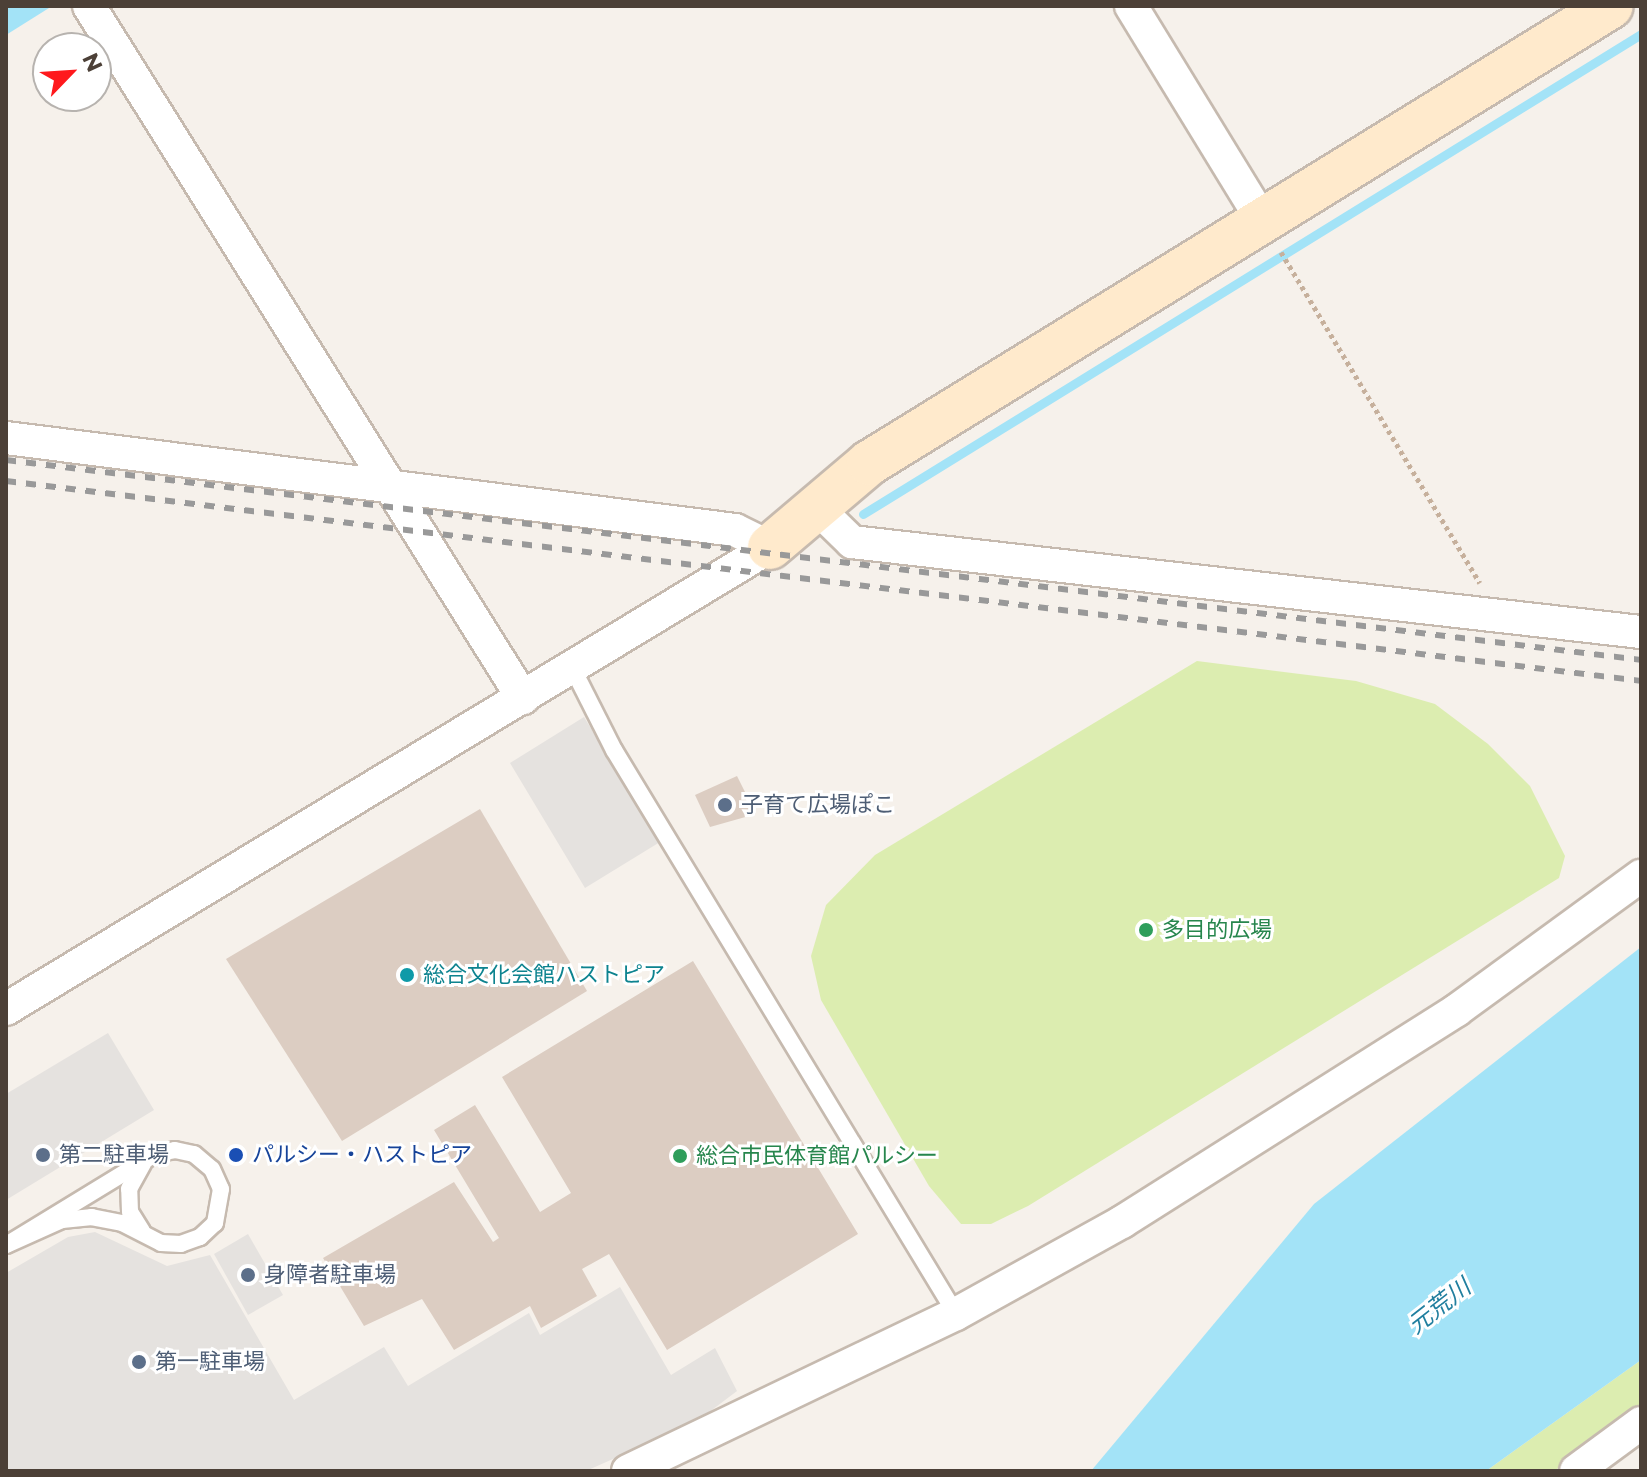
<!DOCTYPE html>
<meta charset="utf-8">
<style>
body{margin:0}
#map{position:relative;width:1647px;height:1477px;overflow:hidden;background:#f6f1eb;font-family:Montserrat,"Noto Sans JP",sans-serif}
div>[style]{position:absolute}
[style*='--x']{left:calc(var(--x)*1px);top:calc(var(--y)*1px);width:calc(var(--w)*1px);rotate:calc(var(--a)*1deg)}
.green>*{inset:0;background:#dcedb0}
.parking>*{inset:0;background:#e5e2df}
.water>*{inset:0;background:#a3e3f7}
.stream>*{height:9px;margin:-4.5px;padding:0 4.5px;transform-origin:4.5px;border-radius:4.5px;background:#a3e3f7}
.building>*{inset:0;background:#dccdc2}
.path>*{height:5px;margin-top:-2.5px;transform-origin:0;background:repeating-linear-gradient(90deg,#c6b09c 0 4px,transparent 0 8px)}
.roads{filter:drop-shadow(2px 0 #c6baaf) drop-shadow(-2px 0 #c6baaf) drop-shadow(0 2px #c6baaf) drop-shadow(0 -2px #c6baaf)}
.lane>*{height:16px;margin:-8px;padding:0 8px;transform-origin:8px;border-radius:8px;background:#fff}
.street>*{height:32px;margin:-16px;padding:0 16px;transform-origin:16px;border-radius:16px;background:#fff}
.secondary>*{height:44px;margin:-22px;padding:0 22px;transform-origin:22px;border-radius:22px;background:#ffeacc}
.rail>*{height:6px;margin-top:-3px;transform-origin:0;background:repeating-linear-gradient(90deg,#999 0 10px,transparent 0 20px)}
.dots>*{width:22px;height:22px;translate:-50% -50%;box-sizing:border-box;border:4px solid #fff;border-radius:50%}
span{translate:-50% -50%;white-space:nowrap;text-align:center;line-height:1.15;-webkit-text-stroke:6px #fff;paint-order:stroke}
.service-label{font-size:22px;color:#4e5e75}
.left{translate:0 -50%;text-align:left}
.leisure-label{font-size:22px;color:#27864d}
.culture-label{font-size:22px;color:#0d838f}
.transit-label{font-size:22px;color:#164399}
.water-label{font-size:24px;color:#217f9f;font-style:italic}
.frame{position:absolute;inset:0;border:8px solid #4c4037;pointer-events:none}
.north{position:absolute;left:32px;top:32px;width:80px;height:80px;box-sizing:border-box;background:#fff;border:2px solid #b7b3af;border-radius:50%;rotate:65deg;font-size:22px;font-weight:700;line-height:32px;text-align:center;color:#4c4037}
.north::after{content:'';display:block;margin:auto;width:28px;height:36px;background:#ff191d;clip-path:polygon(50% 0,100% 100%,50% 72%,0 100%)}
</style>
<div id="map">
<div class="green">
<i style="clip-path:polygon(1197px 661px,1356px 681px,1435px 704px,1488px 744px,1530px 786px,1565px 856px,1559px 878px,1028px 1206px,991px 1224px,961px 1224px,929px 1186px,821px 1000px,811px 956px,826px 905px,875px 855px)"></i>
<i style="clip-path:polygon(1641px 1360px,1641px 1408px,1554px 1471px,1486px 1471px)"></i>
</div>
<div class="parking">
<i style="clip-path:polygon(584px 717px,660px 842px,585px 888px,510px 763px)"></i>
<i style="clip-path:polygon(108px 1033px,154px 1110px,6px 1200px,6px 1094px)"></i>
<i style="clip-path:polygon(95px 1232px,167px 1266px,210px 1255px,294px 1400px,384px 1347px,408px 1386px,529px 1313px,540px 1335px,620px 1287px,671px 1375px,715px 1348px,737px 1391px,696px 1422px,586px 1471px,6px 1471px,6px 1273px,68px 1237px)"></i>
<i style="clip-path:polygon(248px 1234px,283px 1295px,248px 1315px,214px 1254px)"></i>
</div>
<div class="water">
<i style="clip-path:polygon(6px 6px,48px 6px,49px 8px,6px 35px)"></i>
<i style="clip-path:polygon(1641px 947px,1641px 1360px,1486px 1471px,1091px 1471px,1314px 1204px)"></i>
</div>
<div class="stream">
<i style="--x:863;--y:514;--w:914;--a:-31.67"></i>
</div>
<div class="building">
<i style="clip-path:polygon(737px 776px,756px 814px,710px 827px,695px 795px)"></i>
<i style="clip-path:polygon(480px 809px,587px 991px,342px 1141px,226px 959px)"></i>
<i style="clip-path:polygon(693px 961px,858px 1234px,667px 1350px,609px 1254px,582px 1269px,597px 1296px,541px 1328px,530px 1306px,454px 1350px,422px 1299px,364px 1326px,323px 1258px,454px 1182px,493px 1242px,499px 1238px,434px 1130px,475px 1105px,540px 1212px,571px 1193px,502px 1077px)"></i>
</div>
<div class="path">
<i style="--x:1281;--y:252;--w:386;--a:59"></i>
</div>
<div class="roads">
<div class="lane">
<i style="--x:572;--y:667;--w:93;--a:63.2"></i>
<i style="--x:614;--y:750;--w:660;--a:58.77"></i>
<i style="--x:175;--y:1150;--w:19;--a:12"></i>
<i style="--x:194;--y:1154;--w:23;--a:40"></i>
<i style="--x:212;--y:1169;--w:22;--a:66"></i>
<i style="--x:221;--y:1189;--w:35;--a:100"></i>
<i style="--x:215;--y:1223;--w:21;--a:137"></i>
<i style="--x:200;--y:1237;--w:20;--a:160"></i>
<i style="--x:181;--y:1244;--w:20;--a:-177"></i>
<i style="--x:161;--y:1243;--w:44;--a:-152.9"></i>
<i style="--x:122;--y:1223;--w:31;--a:-169"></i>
<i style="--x:92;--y:1217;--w:30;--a:174"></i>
<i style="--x:62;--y:1220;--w:61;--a:155.9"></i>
<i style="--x:6;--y:1245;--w:175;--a:-31.4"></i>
<i style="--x:155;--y:1154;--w:20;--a:-11"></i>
<i style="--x:142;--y:1231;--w:22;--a:-122"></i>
<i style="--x:130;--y:1212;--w:23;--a:-92"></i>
<i style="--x:129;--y:1189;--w:29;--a:-61"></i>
</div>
<div class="street">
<i style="--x:89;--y:6;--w:817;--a:57.91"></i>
<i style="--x:1131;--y:6;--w:251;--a:58.5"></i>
<i style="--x:6;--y:438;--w:735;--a:7.19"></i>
<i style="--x:735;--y:530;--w:39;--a:26"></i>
<i style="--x:817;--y:508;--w:49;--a:44.2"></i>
<i style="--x:852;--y:542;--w:794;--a:6.51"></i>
<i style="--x:6;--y:1009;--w:893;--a:-31.16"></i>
<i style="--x:628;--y:1471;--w:364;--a:-25.6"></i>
<i style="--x:956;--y:1314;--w:190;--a:-29"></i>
<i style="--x:1122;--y:1222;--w:396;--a:-32.3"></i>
<i style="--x:1457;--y:1010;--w:228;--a:-36.1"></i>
<i style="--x:1576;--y:1471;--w:81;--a:-36.4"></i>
</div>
<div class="secondary">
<i style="--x:770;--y:547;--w:130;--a:-40.3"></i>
<i style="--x:869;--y:463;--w:871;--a:-31.63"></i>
</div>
</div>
<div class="rail">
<i style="--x:6;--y:460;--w:1647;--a:6.97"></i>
<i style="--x:6;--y:481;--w:1647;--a:6.97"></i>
</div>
<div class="dots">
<i style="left:725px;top:805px;background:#5c6f8a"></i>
<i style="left:1146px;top:930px;background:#2e9e5b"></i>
<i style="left:407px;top:975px;background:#0f9aa8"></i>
<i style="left:43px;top:1155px;background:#5c6f8a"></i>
<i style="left:236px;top:1155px;background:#1a4fb4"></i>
<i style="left:680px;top:1156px;background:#2e9e5b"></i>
<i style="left:248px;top:1275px;background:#5c6f8a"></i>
<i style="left:139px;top:1362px;background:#5c6f8a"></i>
</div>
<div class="service-label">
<span class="left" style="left:741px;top:805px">子育て広場ぽこ</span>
<span class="left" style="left:59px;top:1155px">第二駐車場</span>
<span class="left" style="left:264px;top:1275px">身障者駐車場</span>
<span class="left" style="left:155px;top:1362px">第一駐車場</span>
</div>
<div class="leisure-label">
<span class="left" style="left:1162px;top:930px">多目的広場</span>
<span class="left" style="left:696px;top:1156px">総合市民体育館パルシー</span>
</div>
<div class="culture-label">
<span class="left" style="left:423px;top:975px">総合文化会館ハストピア</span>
</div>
<div class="transit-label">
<span class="left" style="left:252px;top:1155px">パルシー・ハストピア</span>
</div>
<div class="water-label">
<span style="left:1439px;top:1306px;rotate:-38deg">元荒川</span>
</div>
<div class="frame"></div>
<div class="north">N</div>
</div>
